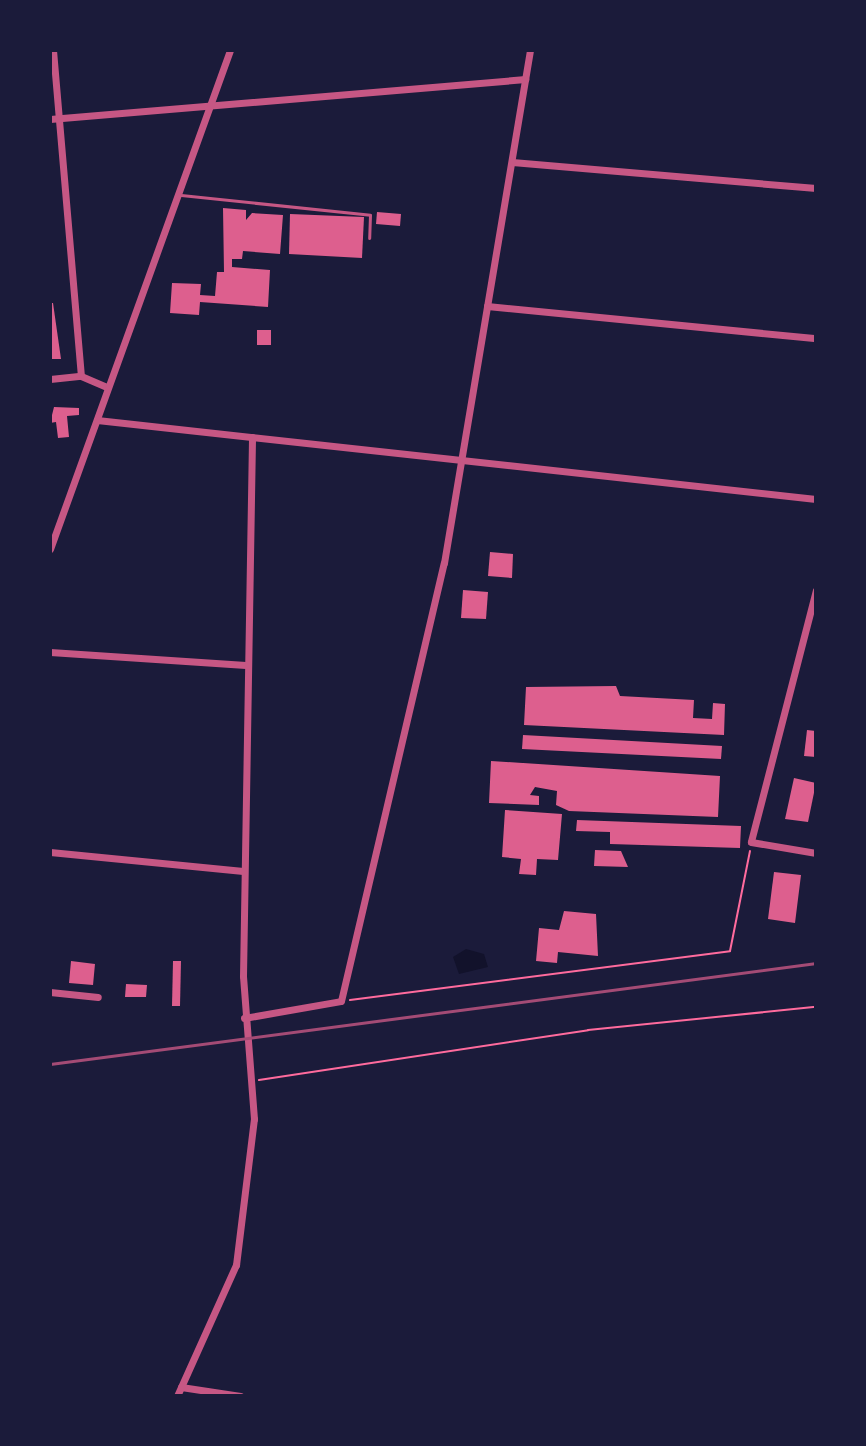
<!DOCTYPE html>
<style>
body{margin:0}
#map{position:relative;width:866px;height:1446px;overflow:hidden;background:#1b1b3a;font-family:Arial,sans-serif}
div>[style]{position:absolute}
[style*='--x']{left:calc(var(--x)*1px);top:calc(var(--y)*1px);width:calc(var(--w)*1px);rotate:calc(var(--a)*1deg)}
.water>*{inset:0;background:#12122b}
.building>*{inset:0;background:#dd5f8e}
.path>*{height:2px;margin:-1px;padding:0 1px;transform-origin:1px;border-radius:1px;background:#ff6b9d}
.service>*{height:3px;margin:-1.5px;padding:0 1.5px;transform-origin:1.5px;border-radius:1.5px;background:#c65784}
.minor>*{height:7px;margin:-3.5px;padding:0 3.5px;transform-origin:3.5px;border-radius:3.5px;background:#c65784}
.rail>*{height:3px;margin:-1.5px;padding:0 1.5px;transform-origin:1.5px;border-radius:1.5px;background:#a44b75}
span{translate:-50% -50%;white-space:nowrap;text-align:center;line-height:1.15;-webkit-text-stroke:6px #1b1b3a;paint-order:stroke}
.frame{position:absolute;inset:0;border:52px solid #1b1b3a;pointer-events:none}
</style>
<div id="map">
<div class="water">
<i style="clip-path:polygon(466px 949px,484px 954px,488px 967px,459px 974px,453px 957px)"></i>
</div>
<div class="building">
<i style="clip-path:polygon(223px 208px,246px 210px,246px 220px,252px 213px,283px 215px,280px 254px,243px 251px,242px 259px,232px 259px,232px 267px,270px 270px,268px 307px,200px 302px,199px 315px,170px 313px,172px 283px,201px 284px,200px 295px,215px 296px,217px 272px,224px 272px)"></i>
<i style="clip-path:polygon(377px 212px,401px 214px,400px 226px,376px 224px)"></i>
<i style="clip-path:polygon(290px 214px,364px 217px,362px 258px,289px 254px)"></i>
<i style="clip-path:polygon(50px 303px,53px 303px,61px 359px,50px 359px)"></i>
<i style="clip-path:polygon(257px 330px,271px 330px,271px 345px,257px 345px)"></i>
<i style="clip-path:polygon(54px 407px,79px 408px,79px 415px,67px 416px,69px 437px,58px 438px,56px 422px,50px 423px)"></i>
<i style="clip-path:polygon(490px 552px,513px 554px,512px 578px,488px 576px)"></i>
<i style="clip-path:polygon(463px 590px,488px 592px,486px 619px,461px 618px)"></i>
<i style="clip-path:polygon(616px 686px,620px 696px,694px 700px,693px 718px,712px 719px,713px 703px,725px 704px,724px 735px,524px 725px,526px 687px)"></i>
<i style="clip-path:polygon(807px 730px,816px 731px,816px 757px,804px 756px)"></i>
<i style="clip-path:polygon(523px 735px,722px 746px,721px 759px,522px 749px)"></i>
<i style="clip-path:polygon(491px 761px,720px 776px,718px 817px,569px 811px,556px 805px,557px 791px,535px 787px,530px 795px,539px 796px,539px 805px,489px 803px)"></i>
<i style="clip-path:polygon(794px 778px,816px 783px,808px 822px,785px 819px)"></i>
<i style="clip-path:polygon(505px 810px,562px 814px,558px 860px,537px 859px,536px 875px,519px 874px,521px 859px,502px 857px)"></i>
<i style="clip-path:polygon(577px 820px,741px 826px,740px 848px,610px 844px,610px 832px,576px 831px)"></i>
<i style="clip-path:polygon(595px 850px,621px 851px,628px 867px,594px 866px)"></i>
<i style="clip-path:polygon(774px 872px,801px 875px,795px 923px,768px 919px)"></i>
<i style="clip-path:polygon(564px 911px,596px 914px,598px 956px,558px 952px,557px 963px,536px 961px,539px 928px,559px 930px)"></i>
<i style="clip-path:polygon(71px 961px,95px 964px,93px 985px,69px 983px)"></i>
<i style="clip-path:polygon(173px 961px,181px 961px,180px 1006px,172px 1006px)"></i>
<i style="clip-path:polygon(126px 984px,147px 985px,146px 997px,125px 997px)"></i>
</div>
<div class="path">
<i style="--x:350;--y:1000;--w:383;--a:-7.3"></i>
<i style="--x:730;--y:951;--w:102;--a:-78.7"></i>
<i style="--x:259;--y:1080;--w:333;--a:-8.6"></i>
<i style="--x:588;--y:1030;--w:229;--a:-5.8"></i>
</div>
<div class="service">
<i style="--x:181;--y:195;--w:190;--a:6"></i>
<i style="--x:370;--y:215;--w:23;--a:92"></i>
</div>
<div class="minor">
<i style="--x:53;--y:50;--w:327;--a:85.1"></i>
<i style="--x:50;--y:119;--w:477;--a:-4.8"></i>
<i style="--x:512;--y:162;--w:305;--a:4.9"></i>
<i style="--x:487;--y:306;--w:331;--a:5.6"></i>
<i style="--x:50;--y:379;--w:31;--a:-6"></i>
<i style="--x:81;--y:376;--w:26;--a:23"></i>
<i style="--x:97;--y:420;--w:723;--a:6.27"></i>
<i style="--x:50;--y:549;--w:530;--a:-70.16"></i>
<i style="--x:816;--y:590;--w:260;--a:104.5"></i>
<i style="--x:751;--y:842;--w:66;--a:9.6"></i>
<i style="--x:50;--y:652;--w:196;--a:3.8"></i>
<i style="--x:50;--y:852;--w:194;--a:5.6"></i>
<i style="--x:50;--y:992;--w:48;--a:5.9"></i>
<i style="--x:244;--y:1018;--w:98;--a:-9.9"></i>
<i style="--x:341;--y:1001;--w:450;--a:-76.8"></i>
<i style="--x:444;--y:563;--w:520;--a:-80.48"></i>
<i style="--x:181;--y:1387;--w:60;--a:8.7"></i>
<i style="--x:177;--y:1396;--w:144;--a:-65.8"></i>
<i style="--x:236;--y:1265;--w:147;--a:-83"></i>
<i style="--x:254;--y:1119;--w:143;--a:-94.4"></i>
<i style="--x:243;--y:976;--w:539;--a:-89.04"></i>
</div>
<div class="rail">
<i style="--x:50;--y:1064;--w:773;--a:-7.51"></i>
</div>
<div class="frame"></div>
</div>
